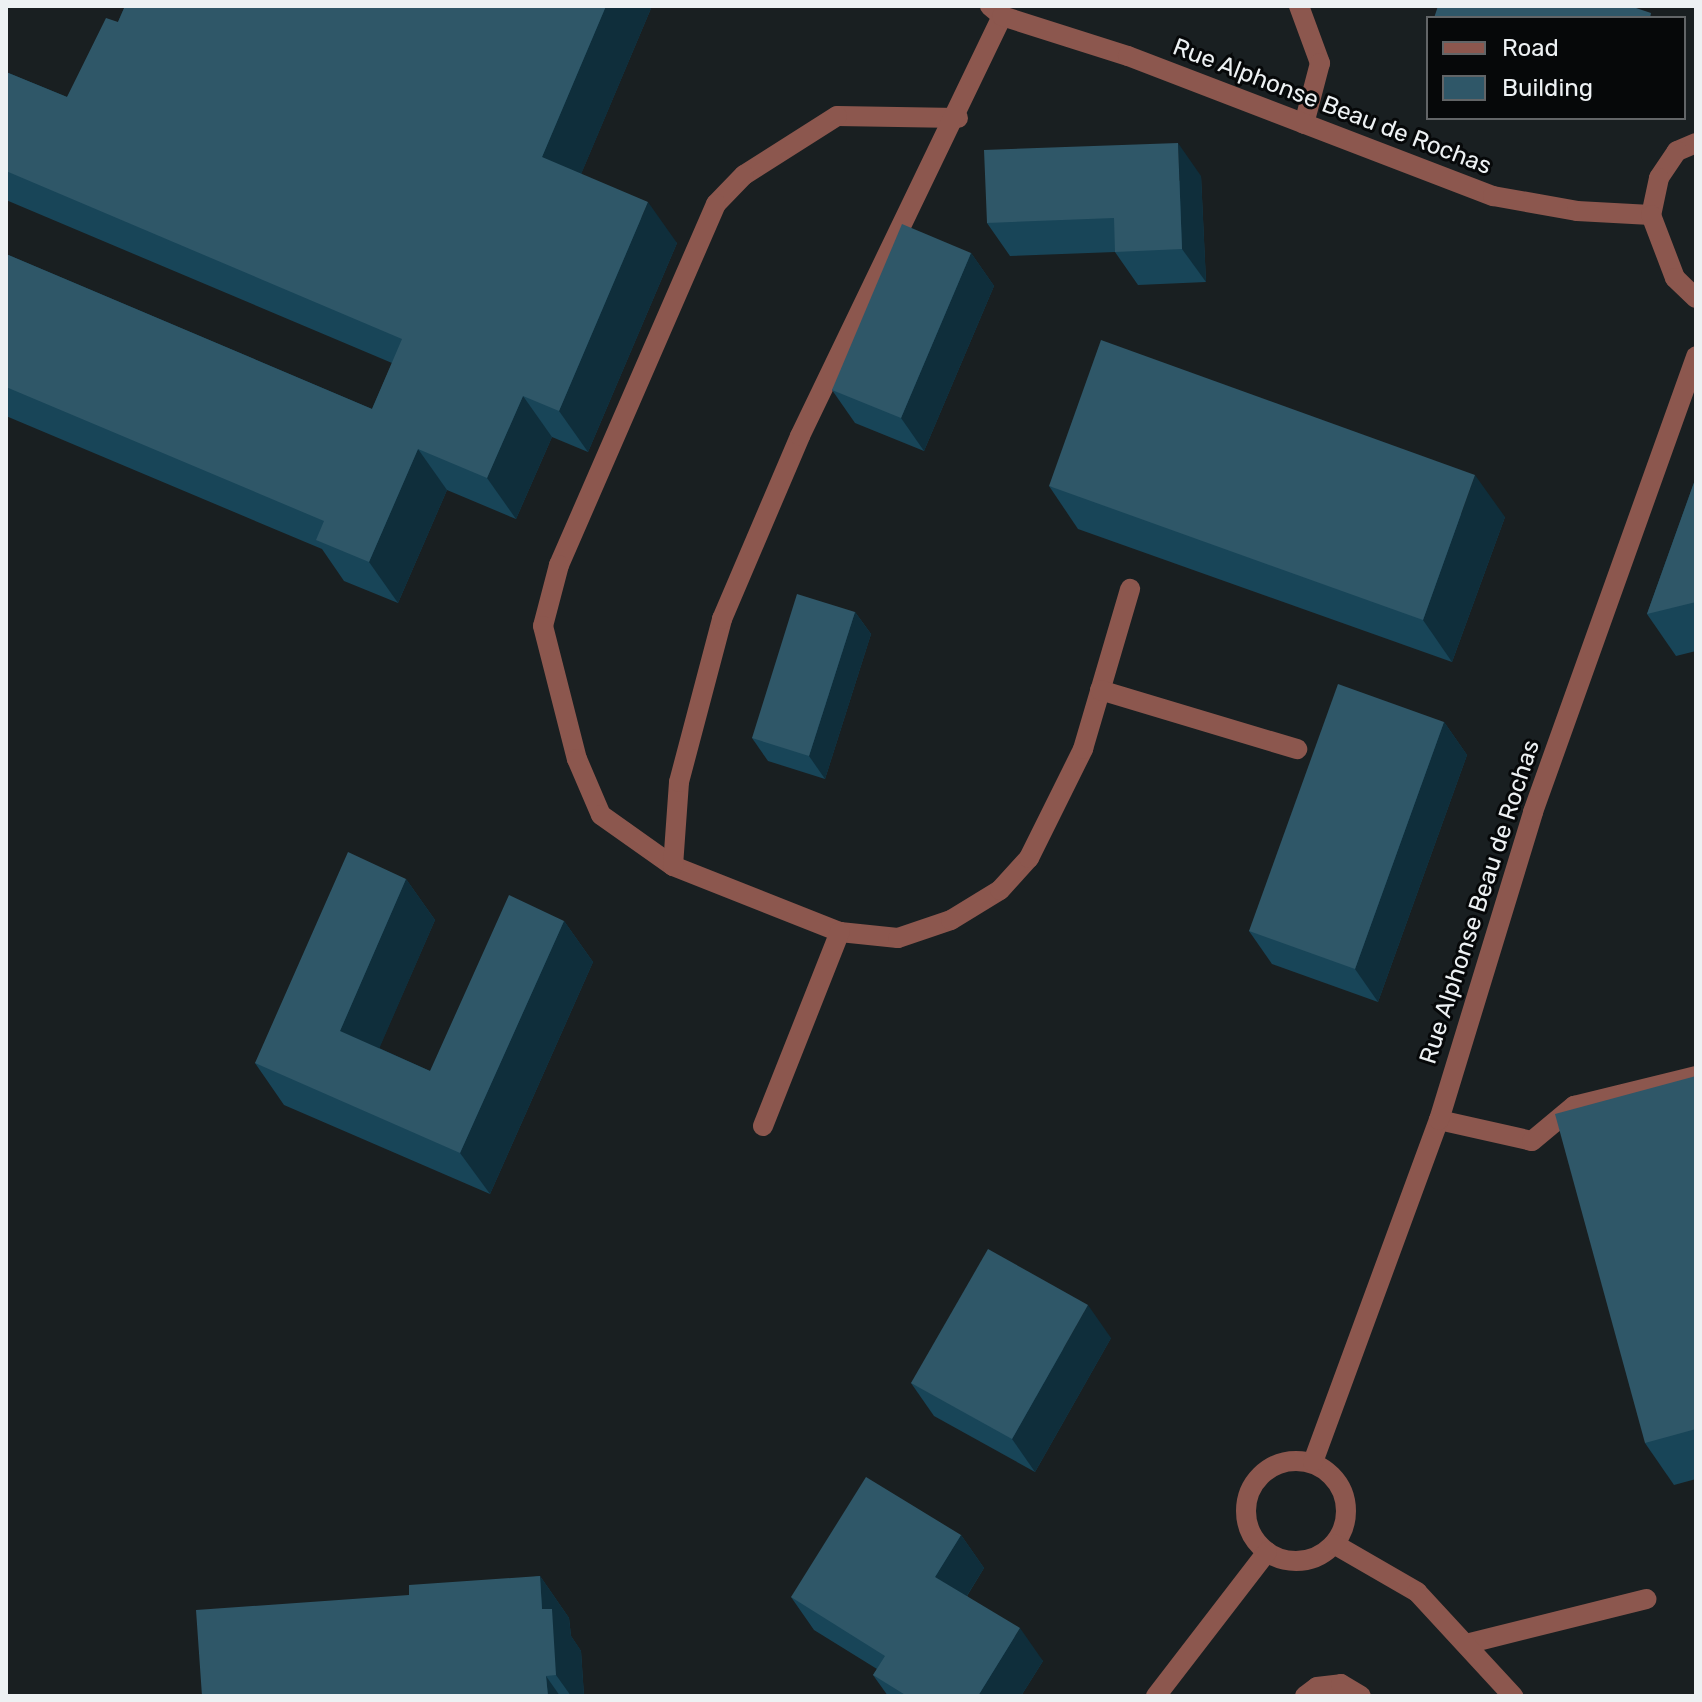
<!DOCTYPE html>
<style>
body{margin:0}
#map{position:relative;width:1702px;height:1702px;overflow:hidden;background:#191f21;font-family:Rubik,sans-serif}
div>[style]{position:absolute}
[style*='--x']{left:calc(var(--x)*1px);top:calc(var(--y)*1px);width:calc(var(--w)*1px);rotate:calc(var(--a)*1deg)}
.lane>*{height:20px;margin:-10px;padding:0 10px;transform-origin:10px;border-radius:10px;background:#8c574e}
.street>*{height:20px;margin:-10px;padding:0 10px;transform-origin:10px;border-radius:10px;background:#8c574e}
.street>.ring{margin:-10px;padding:0;box-sizing:content-box;background:none;border:20px solid #8c574e;border-radius:50%}
.wall>*{inset:0;background:#184558}
.shaded-wall>*{inset:0;background:#0f2e3b}
.building>*{inset:0;background:#2f5768}
span{translate:-50% -50%;white-space:nowrap;text-align:center;line-height:1.15;-webkit-text-stroke:6px #060809;paint-order:stroke}
.street-label{font-size:24px;color:#edf1f3}
.frame{position:absolute;inset:0;border:8px solid #edf1f3;pointer-events:none}
.legend{position:absolute;left:1426px;top:16px;width:260px;height:104px;box-sizing:border-box;background:#060809;border:2px solid #626567;margin:0;padding:10px 14px;list-style:none;font-size:24px;color:#edf1f3}
.legend li{display:flex;align-items:center;gap:16px;height:40px}
.legend b{width:40px;border:2px solid #626567}
</style>
<div id="map">
<div class="lane">
<i style="--x:1299;--y:6;--w:61;--a:69.8"></i>
<i style="--x:1320;--y:63;--w:63;--a:104.7"></i>
<i style="--x:958;--y:118;--w:121;--a:-179.1"></i>
<i style="--x:837;--y:116;--w:110;--a:147.6"></i>
<i style="--x:744;--y:175;--w:40;--a:134"></i>
<i style="--x:716;--y:204;--w:394;--a:113.5"></i>
<i style="--x:559;--y:565;--w:63;--a:104.7"></i>
<i style="--x:543;--y:626;--w:137;--a:75.7"></i>
<i style="--x:577;--y:759;--w:61;--a:66.8"></i>
<i style="--x:601;--y:815;--w:88;--a:35.3"></i>
<i style="--x:673;--y:866;--w:180;--a:21.6"></i>
<i style="--x:840;--y:932;--w:58;--a:5.9"></i>
<i style="--x:898;--y:938;--w:56;--a:-18.8"></i>
<i style="--x:951;--y:920;--w:57;--a:-31.5"></i>
<i style="--x:1000;--y:890;--w:43;--a:-47.8"></i>
<i style="--x:1029;--y:858;--w:122;--a:-63.6"></i>
<i style="--x:1083;--y:749;--w:167;--a:-73.6"></i>
<i style="--x:1100;--y:690;--w:206;--a:16.7"></i>
<i style="--x:673;--y:866;--w:84;--a:-85.9"></i>
<i style="--x:679;--y:782;--w:169;--a:-75.2"></i>
<i style="--x:722;--y:619;--w:199;--a:-66.9"></i>
<i style="--x:800;--y:436;--w:466;--a:-64.3"></i>
<i style="--x:1002;--y:16;--w:16;--a:-140"></i>
<i style="--x:1439;--y:1120;--w:95;--a:12.7"></i>
<i style="--x:1532;--y:1141;--w:55;--a:-39.8"></i>
<i style="--x:1574;--y:1106;--w:126;--a:-13.8"></i>
<i style="--x:763;--y:1126;--w:209;--a:-68.4"></i>
<i style="--x:1466;--y:1644;--w:186;--a:-14"></i>
<i style="--x:1305;--y:1696;--w:15;--a:-37"></i>
<i style="--x:1317;--y:1687;--w:24;--a:-7"></i>
<i style="--x:1341;--y:1684;--w:23;--a:31"></i>
</div>
<div class="street">
<i style="--x:1002;--y:16;--w:132;--a:17.6"></i>
<i style="--x:1128;--y:56;--w:391;--a:21"></i>
<i style="--x:1493;--y:196;--w:85;--a:10.1"></i>
<i style="--x:1577;--y:211;--w:74;--a:3.1"></i>
<i style="--x:1696;--y:143;--w:21;--a:157"></i>
<i style="--x:1677;--y:151;--w:32;--a:124"></i>
<i style="--x:1659;--y:178;--w:38;--a:102"></i>
<i style="--x:1651;--y:215;--w:67;--a:69.1"></i>
<i style="--x:1675;--y:278;--w:29;--a:44"></i>
<i class="ring" style="left:1246px;top:1461px;width:80px;height:80px"></i>
<i style="--x:1313;--y:1462;--w:364;--a:-69.8"></i>
<i style="--x:1439;--y:1120;--w:322;--a:-73"></i>
<i style="--x:1533;--y:812;--w:484;--a:-70.3"></i>
<i style="--x:1334;--y:1544;--w:96;--a:30"></i>
<i style="--x:1417;--y:1592;--w:142;--a:47.3"></i>
<i style="--x:1156;--y:1696;--w:182;--a:-52.4"></i>
</div>
<div class="wall">
<i style="clip-path:polygon(125px 6px,652px 6px,581px 174px,677px 243px,588px 452px,552px 437px,516px 519px,447px 490px,398px 603px,344px 581px,322px 549px,6px 416px,6px 254px,372px 409px,392px 363px,6px 200px,6px 72px,67px 97px,118px 22px)"></i>
<i style="clip-path:polygon(1201px 176px,1206px 282px,1138px 285px,1115px 252px,1010px 256px,987px 223px)"></i>
<i style="clip-path:polygon(971px 253px,994px 286px,924px 451px,855px 423px,832px 390px)"></i>
<i style="clip-path:polygon(1696px 477px,1696px 651px,1676px 656px,1647px 614px)"></i>
<i style="clip-path:polygon(1049px 486px,1505px 517px,1452px 662px,1078px 529px)"></i>
<i style="clip-path:polygon(855px 612px,871px 634px,825px 779px,768px 761px,752px 738px)"></i>
<i style="clip-path:polygon(1444px 722px,1467px 755px,1378px 1002px,1272px 964px,1249px 931px)"></i>
<i style="clip-path:polygon(406px 879px,435px 920px,379px 1048px,430px 1071px,564px 921px,593px 962px,490px 1194px,284px 1105px,255px 1063px)"></i>
<i style="clip-path:polygon(1696px 1076px,1696px 1479px,1674px 1485px,1645px 1443px)"></i>
<i style="clip-path:polygon(1111px 1338px,1035px 1472px,934px 1416px,911px 1383px)"></i>
<i style="clip-path:polygon(961px 1535px,984px 1568px,967px 1596px,1043px 1661px,1021px 1696px,888px 1696px,873px 1675px,877px 1669px,814px 1630px,791px 1597px)"></i>
<i style="clip-path:polygon(540px 1576px,569px 1618px,571px 1636px,581px 1651px,584px 1696px,202px 1696px,409px 1595px)"></i>
</div>
<div class="shaded-wall">
<i style="clip-path:polygon(606px 6px,652px 6px,571px 198px,542px 157px)"></i>
<i style="clip-path:polygon(1178px 143px,1201px 176px,1206px 282px,1182px 249px)"></i>
<i style="clip-path:polygon(648px 202px,677px 243px,588px 452px,559px 411px)"></i>
<i style="clip-path:polygon(971px 253px,994px 286px,924px 451px,901px 418px)"></i>
<i style="clip-path:polygon(523px 396px,552px 437px,516px 519px,487px 478px)"></i>
<i style="clip-path:polygon(418px 449px,447px 490px,398px 603px,369px 562px)"></i>
<i style="clip-path:polygon(1475px 475px,1505px 517px,1452px 662px,1423px 620px)"></i>
<i style="clip-path:polygon(855px 612px,871px 634px,825px 779px,809px 756px)"></i>
<i style="clip-path:polygon(1444px 722px,1467px 755px,1378px 1002px,1355px 969px)"></i>
<i style="clip-path:polygon(406px 879px,435px 920px,369px 1072px,340px 1031px)"></i>
<i style="clip-path:polygon(564px 921px,593px 962px,490px 1194px,460px 1153px)"></i>
<i style="clip-path:polygon(1088px 1305px,1111px 1338px,1035px 1472px,1012px 1439px)"></i>
<i style="clip-path:polygon(961px 1535px,984px 1568px,958px 1610px,935px 1577px)"></i>
<i style="clip-path:polygon(540px 1576px,569px 1618px,571px 1636px,581px 1651px,584px 1696px,571px 1696px,556px 1675px,542px 1609px)"></i>
<i style="clip-path:polygon(1020px 1628px,1043px 1661px,1021px 1696px,978px 1696px)"></i>
<i style="clip-path:polygon(546px 1676px,560px 1696px,548px 1696px)"></i>
</div>
<div class="building">
<i style="clip-path:polygon(125px 6px,606px 6px,542px 157px,648px 202px,559px 411px,523px 396px,487px 478px,418px 449px,369px 562px,316px 540px,324px 521px,6px 387px,6px 254px,372px 409px,402px 339px,6px 171px,6px 72px,67px 97px,106px 18px,118px 22px)"></i>
<i style="clip-path:polygon(1438px 6px,1630px 6px,1651px 13px,1650px 18px,1434px 18px)"></i>
<i style="clip-path:polygon(1178px 143px,1182px 249px,1115px 252px,1114px 218px,987px 223px,984px 150px)"></i>
<i style="clip-path:polygon(902px 224px,971px 253px,901px 418px,832px 390px)"></i>
<i style="clip-path:polygon(1101px 340px,1475px 475px,1423px 620px,1049px 486px)"></i>
<i style="clip-path:polygon(1696px 477px,1696px 602px,1647px 614px)"></i>
<i style="clip-path:polygon(797px 594px,855px 612px,809px 756px,752px 738px)"></i>
<i style="clip-path:polygon(1338px 684px,1444px 722px,1355px 969px,1249px 931px)"></i>
<i style="clip-path:polygon(348px 852px,406px 879px,340px 1031px,430px 1071px,509px 895px,564px 921px,460px 1153px,255px 1063px)"></i>
<i style="clip-path:polygon(1696px 1076px,1696px 1429px,1645px 1443px,1555px 1114px)"></i>
<i style="clip-path:polygon(988px 1249px,1088px 1305px,1012px 1439px,911px 1383px)"></i>
<i style="clip-path:polygon(866px 1477px,961px 1535px,935px 1577px,1020px 1628px,978px 1696px,907px 1696px,873px 1675px,885px 1656px,791px 1597px)"></i>
<i style="clip-path:polygon(540px 1576px,542px 1609px,552px 1609px,556px 1675px,546px 1676px,548px 1696px,202px 1696px,196px 1610px,409px 1595px,409px 1585px)"></i>
</div>
<div class="street-label">
<span style="left:1332px;top:107px;rotate:21deg">Rue Alphonse Beau de Rochas</span>
<span style="left:1480px;top:902px;rotate:-72deg">Rue Alphonse Beau de Rochas</span>
</div>
<div class="frame"></div>
<ul class="legend">
<li><b style="height:10px;background:#8c574e"></b>Road</li>
<li><b style="height:22px;background:#2f5768"></b>Building</li>
</ul>
</div>
